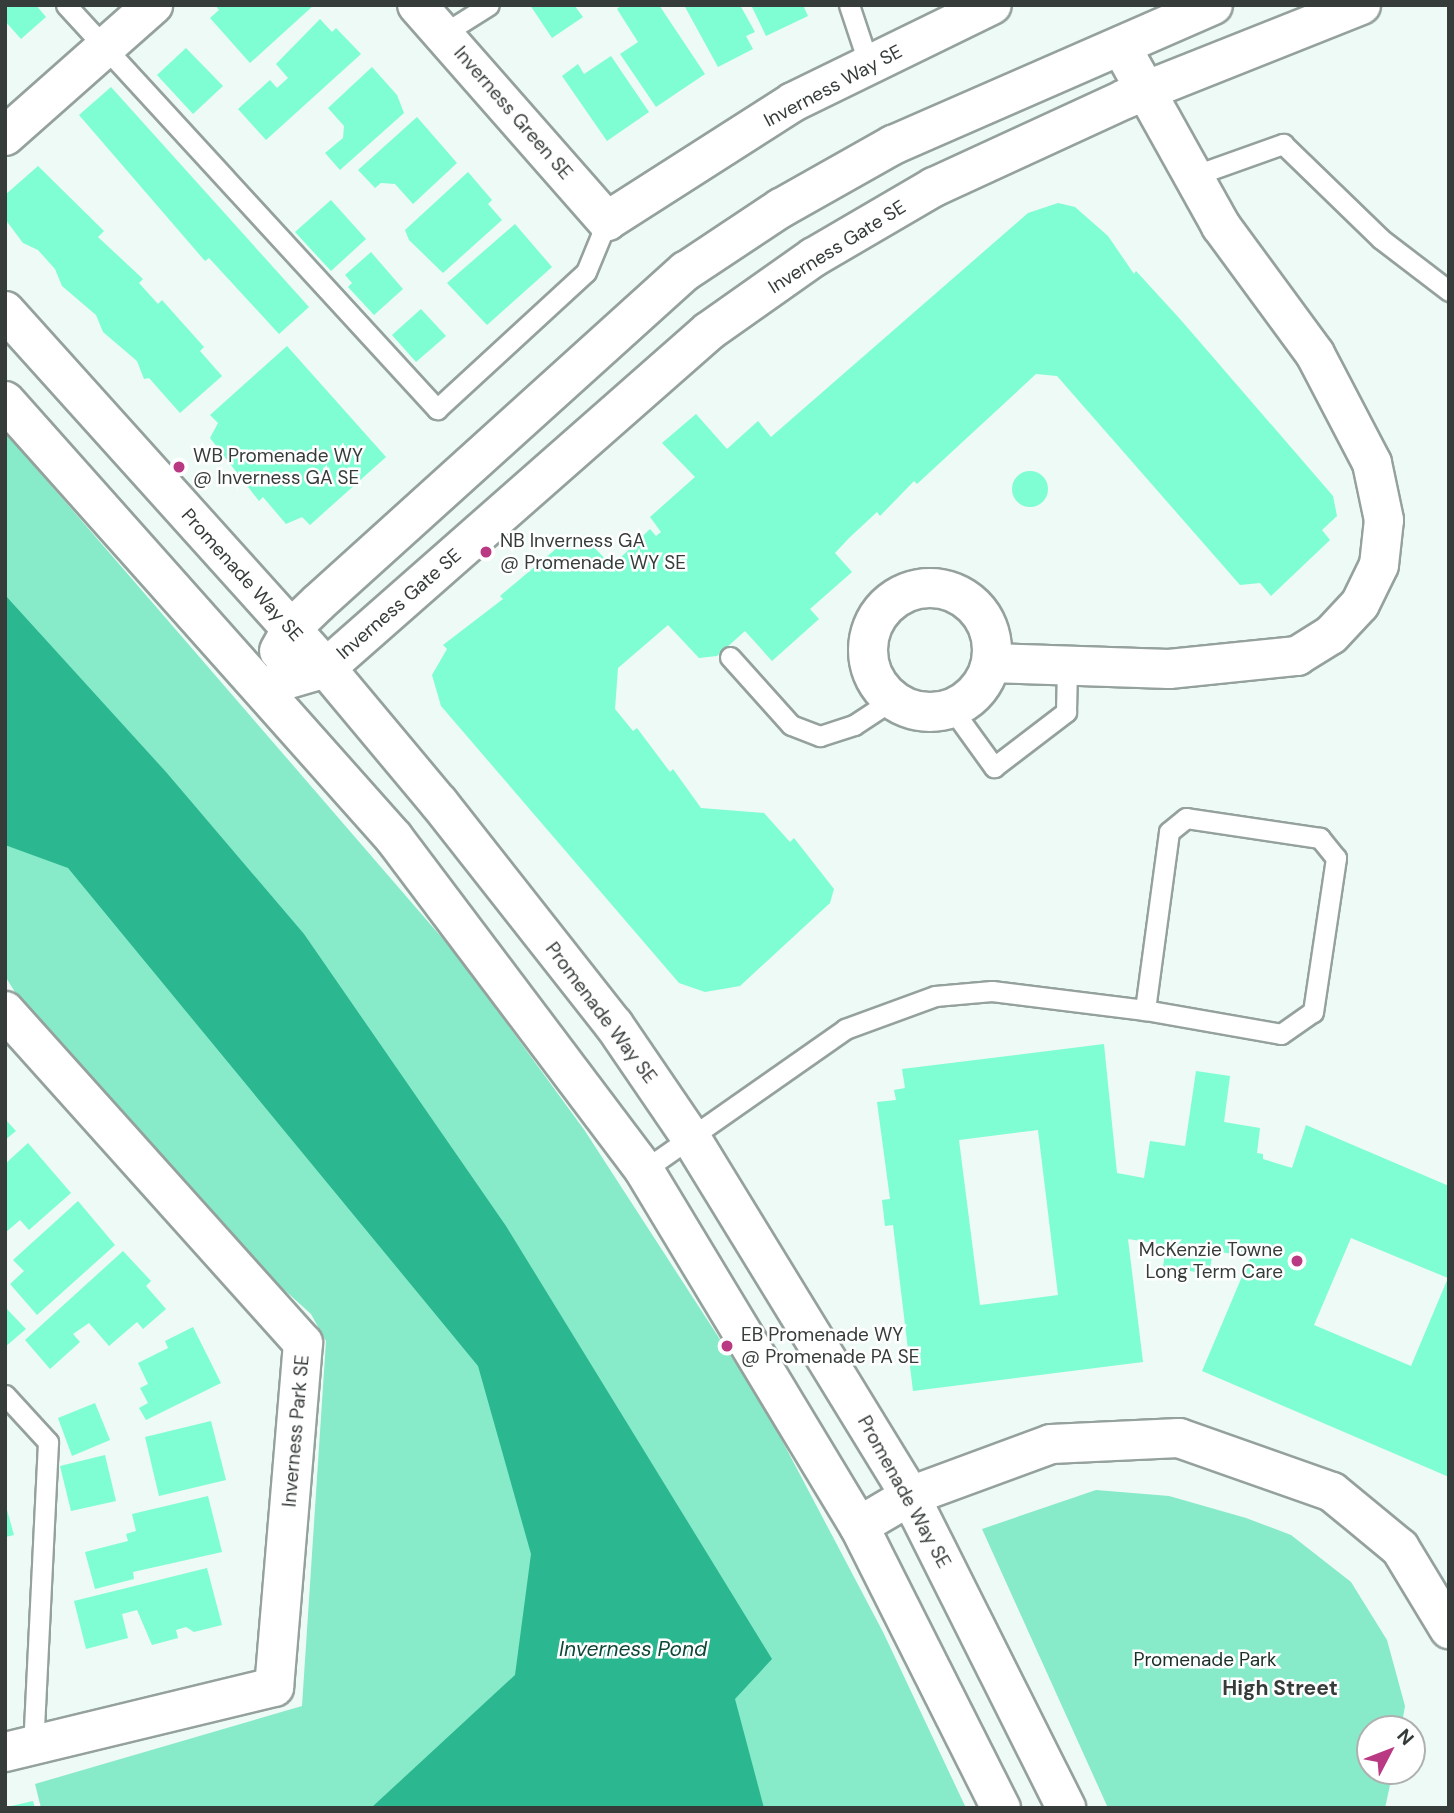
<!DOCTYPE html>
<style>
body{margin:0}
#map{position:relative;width:1454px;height:1813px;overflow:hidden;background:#edfaf5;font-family:"DM Sans",sans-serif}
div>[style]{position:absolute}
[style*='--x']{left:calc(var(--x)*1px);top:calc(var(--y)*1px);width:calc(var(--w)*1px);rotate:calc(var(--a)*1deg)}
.green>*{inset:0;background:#87eac8}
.water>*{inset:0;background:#2bb790}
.building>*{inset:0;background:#7ffdd3}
.round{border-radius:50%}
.roads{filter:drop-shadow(2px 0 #95a19c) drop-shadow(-2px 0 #95a19c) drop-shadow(0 2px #95a19c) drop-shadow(0 -2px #95a19c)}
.lane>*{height:19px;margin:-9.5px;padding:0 9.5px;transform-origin:9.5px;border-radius:9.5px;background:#fff}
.street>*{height:38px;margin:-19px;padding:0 19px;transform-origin:19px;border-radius:19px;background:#fff}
.street>.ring{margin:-19px;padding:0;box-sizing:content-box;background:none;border:38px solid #fff;border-radius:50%}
.secondary>*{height:38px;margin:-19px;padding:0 19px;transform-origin:19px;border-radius:19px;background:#fff}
.dots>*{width:19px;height:19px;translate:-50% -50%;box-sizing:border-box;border:4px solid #fff;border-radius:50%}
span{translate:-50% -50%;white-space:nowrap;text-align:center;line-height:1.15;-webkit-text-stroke:5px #fff;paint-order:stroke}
.street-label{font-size:19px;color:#363c39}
.poi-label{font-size:19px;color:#363c39}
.left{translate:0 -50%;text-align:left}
.right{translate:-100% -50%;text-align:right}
.park-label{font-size:19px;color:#192f27}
.water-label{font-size:21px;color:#104838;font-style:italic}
.neighbourhood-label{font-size:21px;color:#363c39;font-weight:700}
.frame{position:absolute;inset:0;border:7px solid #363c39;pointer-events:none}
.north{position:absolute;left:1356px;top:1715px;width:70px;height:70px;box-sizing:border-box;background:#fff;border:2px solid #afb1b0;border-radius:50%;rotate:48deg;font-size:19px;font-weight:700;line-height:28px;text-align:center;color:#363c39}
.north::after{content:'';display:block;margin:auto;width:24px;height:32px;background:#ba3983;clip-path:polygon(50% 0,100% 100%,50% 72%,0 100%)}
</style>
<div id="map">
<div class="green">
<i style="clip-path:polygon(5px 432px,456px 954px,585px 1131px,767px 1412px,883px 1632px,966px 1808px,41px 1808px,35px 1784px,302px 1706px,326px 1341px,311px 1314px,208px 1221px,43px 1037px,5px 976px)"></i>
<i style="clip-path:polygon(1096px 1490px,1169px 1496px,1246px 1518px,1291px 1535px,1351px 1582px,1387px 1640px,1405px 1706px,1401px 1729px,1370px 1729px,1370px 1771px,1393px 1771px,1385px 1808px,1108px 1808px,982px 1529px)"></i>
</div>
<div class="water">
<i style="clip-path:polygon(5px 595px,166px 772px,304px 934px,506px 1226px,772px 1659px,735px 1699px,764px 1808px,371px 1808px,515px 1675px,531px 1554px,478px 1366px,68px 868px,5px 845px)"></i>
</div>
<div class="building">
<i style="clip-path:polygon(5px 5px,36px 5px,46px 17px,21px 39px,5px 21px)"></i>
<i style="clip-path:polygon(215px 5px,314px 5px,250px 63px,210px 18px,219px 10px)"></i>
<i style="clip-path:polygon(530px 5px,574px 5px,583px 17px,552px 38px)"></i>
<i style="clip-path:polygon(622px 5px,659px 5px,705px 74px,656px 107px,620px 54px,638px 42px,617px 9px)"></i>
<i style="clip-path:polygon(684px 5px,740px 5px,755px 32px,746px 36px,753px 49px,718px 67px)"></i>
<i style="clip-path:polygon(751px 5px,803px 5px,808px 16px,766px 36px)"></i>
<i style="clip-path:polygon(320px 19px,332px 32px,336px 28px,361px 54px,266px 140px,238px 109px,270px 80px,277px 88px,288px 78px,276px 64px)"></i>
<i style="clip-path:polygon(186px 48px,223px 86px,193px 114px,157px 75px)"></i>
<i style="clip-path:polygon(611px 56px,649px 112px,607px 141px,562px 76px,578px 64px,584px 74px)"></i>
<i style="clip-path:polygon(372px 67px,397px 95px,404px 113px,340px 170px,325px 153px,343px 138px,344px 126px,328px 108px)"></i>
<i style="clip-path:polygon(111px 87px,309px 307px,279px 334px,209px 258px,205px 261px,79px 115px)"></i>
<i style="clip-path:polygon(417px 117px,457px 163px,413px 204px,395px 184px,381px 183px,375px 188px,358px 170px)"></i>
<i style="clip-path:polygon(38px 166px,104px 231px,98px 237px,143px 279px,139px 283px,158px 304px,162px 300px,204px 347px,200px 351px,222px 376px,180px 413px,149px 378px,144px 379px,137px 361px,103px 332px,96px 315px,62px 286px,55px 269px,38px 250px,23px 243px,5px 219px,5px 195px)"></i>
<i style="clip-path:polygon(468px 172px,492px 200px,488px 204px,502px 220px,443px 273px,409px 240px,405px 230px)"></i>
<i style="clip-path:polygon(331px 200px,366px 239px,331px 271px,295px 232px)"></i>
<i style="clip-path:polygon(1058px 203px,1075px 207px,1108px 236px,1134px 274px,1136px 271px,1180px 319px,1333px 496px,1337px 516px,1322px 530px,1330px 540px,1271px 596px,1260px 583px,1240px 585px,1057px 376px,1036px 374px,917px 484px,914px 481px,880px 516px,877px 512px,849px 538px,835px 553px,852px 572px,810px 609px,819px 619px,772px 661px,745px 631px,717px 656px,699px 658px,668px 625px,618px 668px,615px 709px,633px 731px,637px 728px,670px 772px,673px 769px,701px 808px,764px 813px,790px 842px,794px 838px,834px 889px,830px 903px,740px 986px,705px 992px,679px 983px,441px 706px,432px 675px,447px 649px,443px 645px,503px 599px,500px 596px,570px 537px,586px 539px,612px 566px,650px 529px,656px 536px,661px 532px,650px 517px,695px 477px,662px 443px,696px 414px,727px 449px,758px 421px,771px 437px,1028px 213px)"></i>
<i style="clip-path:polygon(515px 224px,552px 267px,487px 325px,447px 283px)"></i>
<i style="clip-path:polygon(371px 252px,403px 289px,374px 315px,348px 287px,352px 283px,345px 275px)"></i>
<i style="clip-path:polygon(421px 309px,446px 336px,416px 362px,392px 335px)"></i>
<i style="clip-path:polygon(287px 346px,386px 457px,310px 525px,302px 517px,286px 524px,263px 497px,259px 501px,210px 438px,218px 423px,210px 415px)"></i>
<i class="round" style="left:1012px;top:471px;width:36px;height:36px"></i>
<i style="clip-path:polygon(evenodd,1104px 1044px,1117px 1173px,1144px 1178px,1150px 1141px,1185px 1146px,1196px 1071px,1230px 1076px,1224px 1122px,1260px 1128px,1257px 1153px,1263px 1154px,1263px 1159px,1292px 1168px,1306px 1125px,1449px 1186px,1449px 1477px,1202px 1371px,1249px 1260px,1254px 1257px,1213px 1251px,1209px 1274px,1163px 1267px,1166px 1245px,1128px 1239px,1143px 1362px,913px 1391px,893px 1225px,885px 1226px,882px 1200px,890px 1199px,877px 1102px,896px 1100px,894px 1090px,905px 1088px,902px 1069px,1104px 1044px,1038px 1130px,1058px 1295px,980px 1305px,959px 1140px,1038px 1130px,1104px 1044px,1351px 1238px,1448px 1278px,1411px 1366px,1314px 1325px,1351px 1238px)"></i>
<i style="clip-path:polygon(5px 1119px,16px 1131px,5px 1140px)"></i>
<i style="clip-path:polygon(28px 1143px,71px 1193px,29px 1230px,20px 1220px,6px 1232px,5px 1164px)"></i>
<i style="clip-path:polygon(78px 1201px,115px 1245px,37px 1315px,10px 1284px,24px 1271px,13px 1260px)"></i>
<i style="clip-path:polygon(123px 1251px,151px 1281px,146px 1286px,166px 1309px,143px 1329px,137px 1322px,109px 1346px,89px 1323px,73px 1334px,80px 1342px,50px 1369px,25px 1340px)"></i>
<i style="clip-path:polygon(5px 1307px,26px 1329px,5px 1347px)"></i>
<i style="clip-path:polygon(193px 1327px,221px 1383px,146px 1420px,139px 1408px,148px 1403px,140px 1388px,148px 1384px,138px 1363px,168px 1348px,165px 1341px)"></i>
<i style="clip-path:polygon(95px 1403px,110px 1440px,72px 1456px,58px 1418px)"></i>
<i style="clip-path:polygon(211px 1421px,226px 1480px,159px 1496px,145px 1437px)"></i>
<i style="clip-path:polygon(105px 1455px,116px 1501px,71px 1511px,60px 1466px)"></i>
<i style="clip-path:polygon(208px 1496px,222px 1552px,133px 1572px,134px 1579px,95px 1589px,85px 1552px,128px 1541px,126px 1534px,136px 1531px,132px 1514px)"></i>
<i style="clip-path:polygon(5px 1503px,14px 1535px,5px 1537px)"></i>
<i style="clip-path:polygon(207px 1568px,222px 1625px,194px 1632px,186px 1627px,176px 1630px,178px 1638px,152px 1645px,137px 1610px,122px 1614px,128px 1638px,86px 1649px,74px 1601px)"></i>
<i style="clip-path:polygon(33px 1801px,35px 1808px,8px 1808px,7px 1807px)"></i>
</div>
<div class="roads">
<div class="lane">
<i style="--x:66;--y:5;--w:549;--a:47.44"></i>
<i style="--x:437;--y:409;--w:202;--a:-42.6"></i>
<i style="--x:586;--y:272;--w:55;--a:-67.6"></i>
<i style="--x:849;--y:5;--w:63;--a:71.6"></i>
<i style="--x:443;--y:34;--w:54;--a:-32.2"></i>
<i style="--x:1193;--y:176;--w:96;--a:-19.6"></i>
<i style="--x:1283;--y:144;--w:136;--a:44.1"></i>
<i style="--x:1381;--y:239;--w:86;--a:37.4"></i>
<i style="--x:730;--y:657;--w:91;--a:48.1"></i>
<i style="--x:791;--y:725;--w:31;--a:21"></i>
<i style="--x:820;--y:736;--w:36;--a:-18"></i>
<i style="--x:854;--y:725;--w:45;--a:-33.3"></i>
<i style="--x:952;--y:709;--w:72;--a:54.1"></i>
<i style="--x:994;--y:767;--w:91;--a:-37.4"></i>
<i style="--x:1066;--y:712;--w:43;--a:-88.7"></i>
<i style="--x:644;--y:1170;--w:246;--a:-35"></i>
<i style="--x:845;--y:1029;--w:96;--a:-20.1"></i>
<i style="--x:935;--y:996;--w:57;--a:-5"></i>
<i style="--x:992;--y:991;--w:154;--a:7.1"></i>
<i style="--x:1145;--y:1010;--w:138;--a:10"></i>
<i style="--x:1281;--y:1034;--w:39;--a:-35"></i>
<i style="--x:1313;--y:1012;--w:156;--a:-81.5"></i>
<i style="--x:1336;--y:858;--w:26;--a:-129"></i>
<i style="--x:1320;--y:838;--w:135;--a:-171.5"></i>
<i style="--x:1186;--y:818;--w:22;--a:141"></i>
<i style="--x:1169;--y:832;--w:180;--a:97.7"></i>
<i style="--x:5;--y:1395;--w:64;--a:47.5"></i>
<i style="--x:48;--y:1442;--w:303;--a:92.8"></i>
</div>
<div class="street">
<i style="--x:417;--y:5;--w:288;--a:48.7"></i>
<i style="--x:607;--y:221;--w:221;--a:-32.6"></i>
<i style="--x:793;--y:102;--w:221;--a:-26"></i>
<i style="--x:5;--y:136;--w:198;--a:-41.5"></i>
<i class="ring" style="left:868px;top:588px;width:86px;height:86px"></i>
<i style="--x:991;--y:663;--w:178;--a:1.9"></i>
<i style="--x:1169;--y:669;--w:129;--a:-5.8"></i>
<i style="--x:1297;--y:656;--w:40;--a:-32"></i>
<i style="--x:1331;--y:635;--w:42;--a:-46.9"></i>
<i style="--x:1360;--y:604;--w:43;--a:-64"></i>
<i style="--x:1379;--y:565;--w:45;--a:-83.7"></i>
<i style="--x:1384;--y:520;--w:58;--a:-101.9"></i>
<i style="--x:1372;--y:463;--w:123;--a:-117.6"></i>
<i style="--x:1315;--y:354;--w:159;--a:-126.3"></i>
<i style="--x:1221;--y:226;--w:206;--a:-119.1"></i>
<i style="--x:5;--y:1011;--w:446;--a:48.1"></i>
<i style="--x:303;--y:1343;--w:345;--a:94.8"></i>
<i style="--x:274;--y:1687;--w:277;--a:166.4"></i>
<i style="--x:859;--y:1526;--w:59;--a:-30.5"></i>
<i style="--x:910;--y:1496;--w:150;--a:-20.2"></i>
<i style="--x:1051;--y:1444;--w:128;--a:-2.7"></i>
<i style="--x:1179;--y:1438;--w:162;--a:19.4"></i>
<i style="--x:1332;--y:1492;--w:88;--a:39.5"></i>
<i style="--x:1400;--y:1548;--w:95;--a:58.8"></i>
</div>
<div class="secondary">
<i style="--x:5;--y:311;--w:480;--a:48"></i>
<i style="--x:326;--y:668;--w:176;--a:50.1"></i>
<i style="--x:439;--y:803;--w:283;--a:51.8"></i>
<i style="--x:614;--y:1025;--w:137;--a:55.7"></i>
<i style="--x:691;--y:1138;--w:420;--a:58.5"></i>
<i style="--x:910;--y:1496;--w:349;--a:63.4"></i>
<i style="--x:5;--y:401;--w:585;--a:48.33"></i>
<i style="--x:394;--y:838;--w:416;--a:53"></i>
<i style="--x:644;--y:1170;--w:416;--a:58.9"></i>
<i style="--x:859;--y:1526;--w:316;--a:63.3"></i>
<i style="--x:279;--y:651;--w:25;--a:-61"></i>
<i style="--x:291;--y:629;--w:37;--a:-44"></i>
<i style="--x:318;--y:603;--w:496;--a:-42.1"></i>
<i style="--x:686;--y:271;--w:114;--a:-33.6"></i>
<i style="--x:781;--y:208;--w:129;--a:-29.4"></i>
<i style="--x:893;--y:145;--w:349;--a:-23.6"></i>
<i style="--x:261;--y:687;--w:68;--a:-16.3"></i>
<i style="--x:326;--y:668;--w:510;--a:-41.34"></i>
<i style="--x:709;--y:331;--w:128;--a:-35.2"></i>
<i style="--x:814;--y:257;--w:139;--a:-30.3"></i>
<i style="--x:934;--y:187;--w:210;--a:-24.7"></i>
<i style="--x:1125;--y:99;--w:254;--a:-21.7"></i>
</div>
</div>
<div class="dots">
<i style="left:179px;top:467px;background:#ba3983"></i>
<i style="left:486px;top:552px;background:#ba3983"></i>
<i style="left:1297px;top:1261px;background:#ba3983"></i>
<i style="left:727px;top:1346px;background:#ba3983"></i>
</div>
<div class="street-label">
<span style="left:833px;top:86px;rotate:-28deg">Inverness Way SE</span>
<span style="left:513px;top:113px;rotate:49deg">Inverness Green SE</span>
<span style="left:837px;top:247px;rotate:-32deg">Inverness Gate SE</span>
<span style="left:242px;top:575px;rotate:48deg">Promenade Way SE</span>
<span style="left:399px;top:604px;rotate:-41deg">Inverness Gate SE</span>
<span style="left:601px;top:1013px;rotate:53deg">Promenade Way SE</span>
<span style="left:296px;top:1431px;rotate:-85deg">Inverness Park SE</span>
<span style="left:904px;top:1492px;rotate:61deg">Promenade Way SE</span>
</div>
<div class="poi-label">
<span class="left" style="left:193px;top:467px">WB Promenade WY<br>@ Inverness GA SE</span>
<span class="left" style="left:500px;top:552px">NB Inverness GA<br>@ Promenade WY SE</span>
<span class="right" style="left:1283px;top:1261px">McKenzie Towne<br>Long Term Care</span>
<span class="left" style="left:741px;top:1346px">EB Promenade WY<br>@ Promenade PA SE</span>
</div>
<div class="park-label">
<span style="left:1205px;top:1660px">Promenade Park</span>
</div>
<div class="water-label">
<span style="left:633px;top:1649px">Inverness Pond</span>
</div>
<div class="neighbourhood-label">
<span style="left:1280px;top:1688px">High Street</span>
</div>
<div class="frame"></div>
<div class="north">N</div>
</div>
